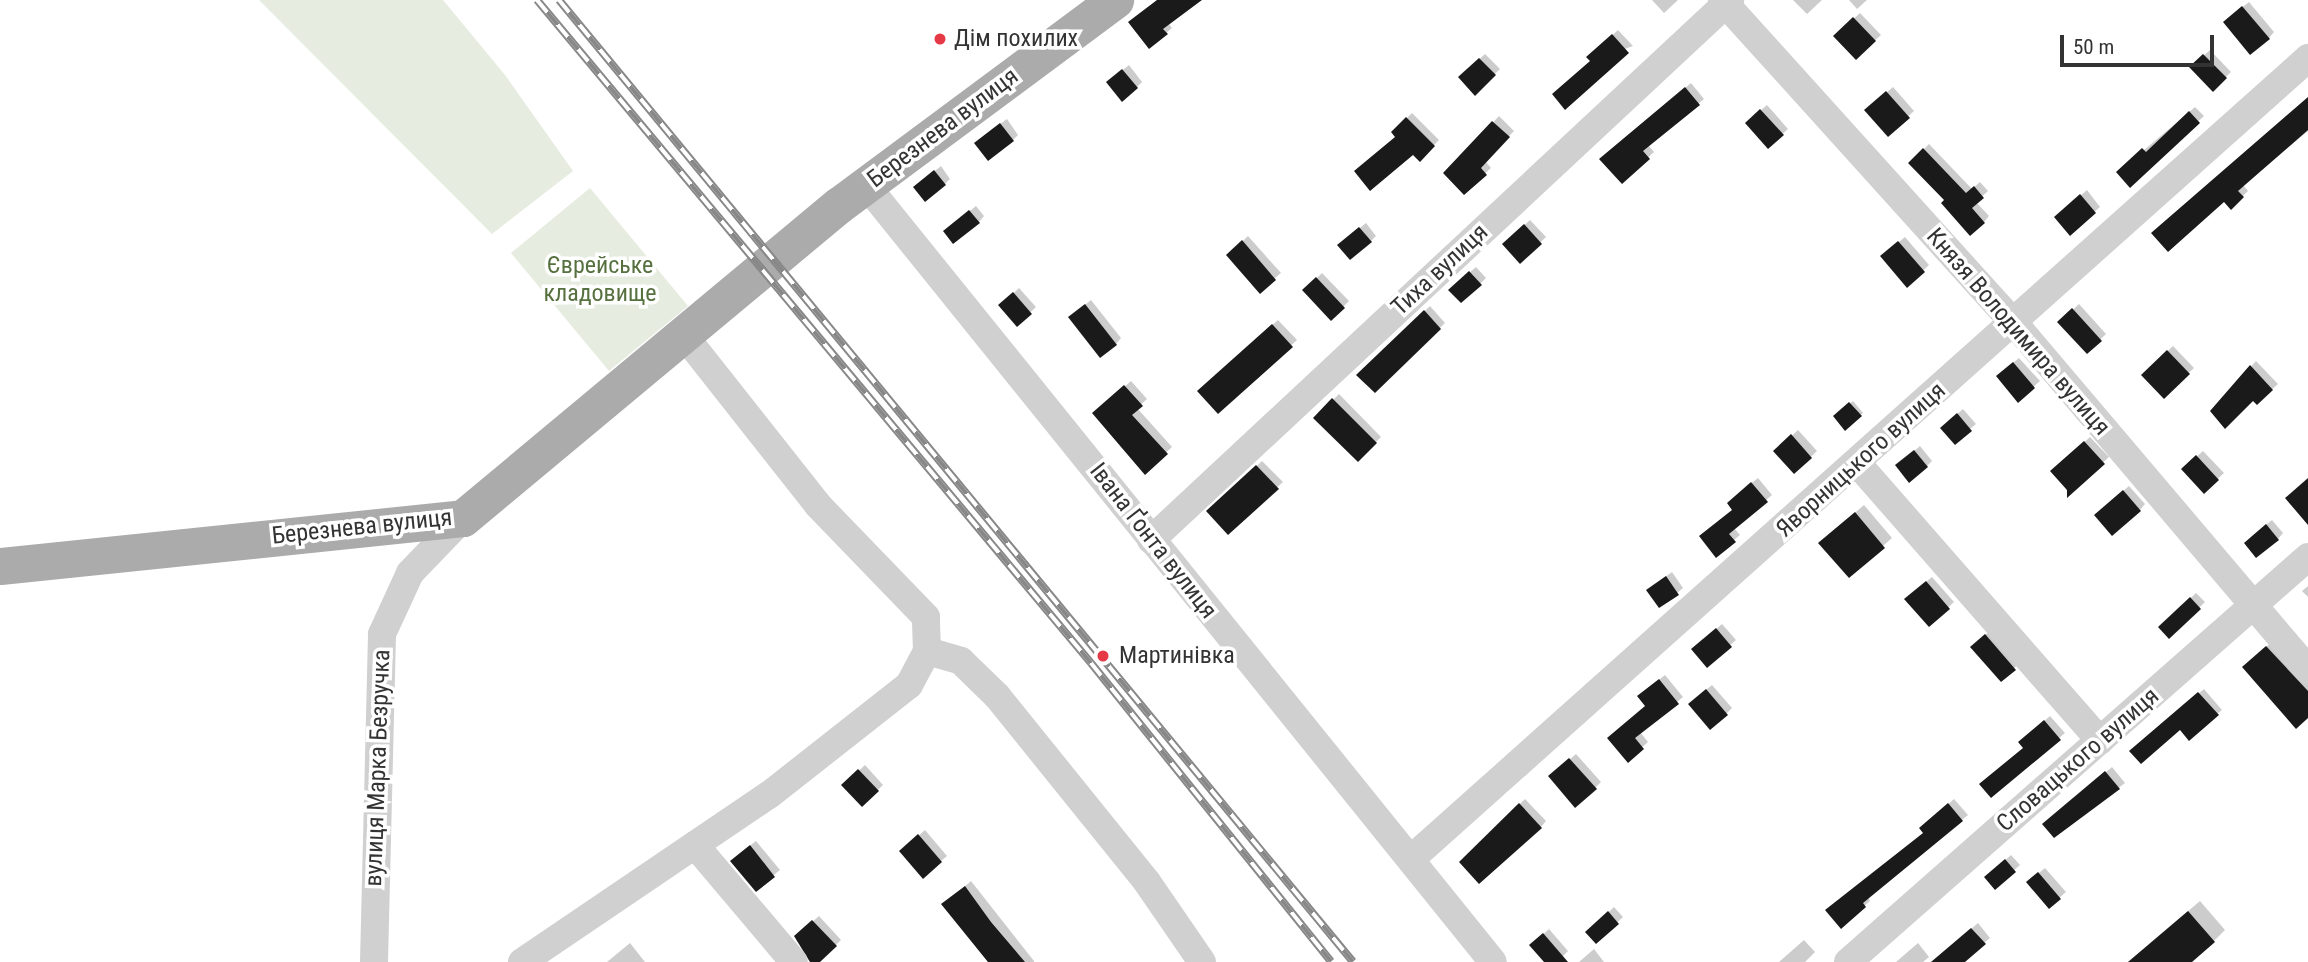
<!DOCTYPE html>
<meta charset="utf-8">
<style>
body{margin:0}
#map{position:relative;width:2308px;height:962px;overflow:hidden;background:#fff;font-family:"Roboto Condensed",sans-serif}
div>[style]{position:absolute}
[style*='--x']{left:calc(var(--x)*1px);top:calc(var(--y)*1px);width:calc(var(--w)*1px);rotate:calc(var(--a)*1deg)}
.green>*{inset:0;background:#e6ecdf}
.shadow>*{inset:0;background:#0003}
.building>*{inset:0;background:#1a1a1a}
.minor>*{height:28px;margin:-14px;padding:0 14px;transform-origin:14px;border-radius:14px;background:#d0d0d0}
.major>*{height:37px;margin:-18.5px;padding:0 18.5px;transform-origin:18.5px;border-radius:18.5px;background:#ababab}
.rail>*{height:8px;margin-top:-4px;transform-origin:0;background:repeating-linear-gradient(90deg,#fff 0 16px,#888 0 32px);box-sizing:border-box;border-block:2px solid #888}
.dots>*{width:19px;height:19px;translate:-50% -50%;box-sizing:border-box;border:4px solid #fff;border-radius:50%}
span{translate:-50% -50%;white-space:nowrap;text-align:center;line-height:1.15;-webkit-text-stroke:7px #fff;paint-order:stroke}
.poi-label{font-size:24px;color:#333}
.left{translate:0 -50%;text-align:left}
.street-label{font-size:24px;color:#333}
.park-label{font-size:24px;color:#56703f}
.scale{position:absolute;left:2060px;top:35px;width:154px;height:32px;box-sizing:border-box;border:4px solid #333;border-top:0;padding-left:9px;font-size:21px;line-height:24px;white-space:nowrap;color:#333;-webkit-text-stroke:5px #fff;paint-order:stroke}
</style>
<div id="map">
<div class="green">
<i style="clip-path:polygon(259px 0,443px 0,505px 75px,573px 171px,492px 234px)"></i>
<i style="clip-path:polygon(590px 188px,688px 306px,609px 371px,511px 253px)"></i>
</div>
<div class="shadow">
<i style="clip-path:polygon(1157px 0,1199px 0,1168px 23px,1172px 28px,1166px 33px,1136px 17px)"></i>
<i style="clip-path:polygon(1652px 0,1678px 0,1664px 13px)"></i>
<i style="clip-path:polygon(1793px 0,1822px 0,1807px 14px)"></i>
<i style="clip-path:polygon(1849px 0,1867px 0,1857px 9px)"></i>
<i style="clip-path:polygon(2249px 2px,2274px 32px,2269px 38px,2230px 17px)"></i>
<i style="clip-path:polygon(1860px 13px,1881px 35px,1856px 58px,1835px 36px)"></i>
<i style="clip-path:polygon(1618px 30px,1633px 46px,1592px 61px,1589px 57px)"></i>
<i style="clip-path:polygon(2210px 50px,2231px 72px,2213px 89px,2191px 67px)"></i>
<i style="clip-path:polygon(1485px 54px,1500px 69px,1475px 93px,1460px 77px)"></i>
<i style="clip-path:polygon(1129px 65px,1142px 82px,1137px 87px,1114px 77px)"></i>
<i style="clip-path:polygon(1691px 83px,1704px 99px,1648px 145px,1654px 152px,1622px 182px,1607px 154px)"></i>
<i style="clip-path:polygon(1893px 87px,1914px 111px,1888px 135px,1872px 105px)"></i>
<i style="clip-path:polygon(2308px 99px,2308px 131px,2243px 185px,2248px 191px,2231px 207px,2224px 200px)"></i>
<i style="clip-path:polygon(1767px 105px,1788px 129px,1768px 147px,1752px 118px)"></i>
<i style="clip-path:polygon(2195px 107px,2204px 116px,2130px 185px,2118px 172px)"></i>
<i style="clip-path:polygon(1412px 113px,1439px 140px,1420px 159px,1393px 132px)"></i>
<i style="clip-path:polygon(1499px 116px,1514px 131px,1485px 161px,1491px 168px,1464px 193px,1446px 173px)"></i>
<i style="clip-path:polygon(1007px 119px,1018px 135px,1013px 140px,982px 137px)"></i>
<i style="clip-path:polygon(1929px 144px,1972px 189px,1980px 182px,1988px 191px,1976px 202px,1989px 216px,1984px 222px,1947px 200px,1911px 163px)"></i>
<i style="clip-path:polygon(941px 166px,950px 179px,945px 184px,921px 182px)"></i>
<i style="clip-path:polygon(2087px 190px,2100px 207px,2070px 233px,2062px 212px)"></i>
<i style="clip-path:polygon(976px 206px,984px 216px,979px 222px,951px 226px)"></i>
<i style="clip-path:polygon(1530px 220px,1546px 237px,1520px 262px,1504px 244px)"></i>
<i style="clip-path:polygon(1366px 223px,1376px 236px,1371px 241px,1345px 240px)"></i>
<i style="clip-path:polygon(1248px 236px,1281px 273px,1260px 291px,1228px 255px)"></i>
<i style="clip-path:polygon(1905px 237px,1929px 265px,1908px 285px,1888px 251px)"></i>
<i style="clip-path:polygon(1476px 267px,1486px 278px,1480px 284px,1456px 284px)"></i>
<i style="clip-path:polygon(1322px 273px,1349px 301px,1331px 319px,1305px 290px)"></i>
<i style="clip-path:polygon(1019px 288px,1036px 307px,1018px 324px,1001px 305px)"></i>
<i style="clip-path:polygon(1091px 300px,1121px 338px,1116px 344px,1076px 312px)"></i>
<i style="clip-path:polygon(2079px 304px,2106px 334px,2087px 352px,2060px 322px)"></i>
<i style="clip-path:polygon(1430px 306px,1445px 323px,1375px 391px,1359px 375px)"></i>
<i style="clip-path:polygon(1278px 320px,1297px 340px,1219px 412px,1205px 385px)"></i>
<i style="clip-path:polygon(2173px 346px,2194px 368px,2164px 396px,2143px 375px)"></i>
<i style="clip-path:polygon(2019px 358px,2040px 381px,2018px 400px,2003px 371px)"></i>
<i style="clip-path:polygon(2256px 361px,2278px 384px,2257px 403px,2253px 398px,2212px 411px)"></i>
<i style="clip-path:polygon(1131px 381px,1147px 399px,1137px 408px,1172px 447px,1145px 472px,1100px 408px)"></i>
<i style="clip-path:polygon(1339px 394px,1381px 437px,1358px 460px,1315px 418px)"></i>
<i style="clip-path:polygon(1853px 401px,1863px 413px,1846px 428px,1835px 416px)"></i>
<i style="clip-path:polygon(1963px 409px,1976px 424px,1970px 429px,1947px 423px)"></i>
<i style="clip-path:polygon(1798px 430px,1817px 451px,1795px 472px,1776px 451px)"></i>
<i style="clip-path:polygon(2090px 437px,2109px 457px,2068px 494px,2058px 466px)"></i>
<i style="clip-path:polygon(1920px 446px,1932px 461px,1927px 466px,1903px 460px)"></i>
<i style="clip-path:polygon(2203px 451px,2224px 473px,2204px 492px,2183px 469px)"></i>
<i style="clip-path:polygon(1262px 461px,1283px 482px,1228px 533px,1208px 512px)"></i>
<i style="clip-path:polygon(1758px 478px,1772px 495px,1734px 528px,1740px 535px,1716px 555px,1734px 509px,1734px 497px)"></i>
<i style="clip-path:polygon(2129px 486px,2145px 504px,2140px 510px,2101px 510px)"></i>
<i style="clip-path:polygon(1864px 505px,1892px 538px,1849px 576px,1829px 535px)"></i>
<i style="clip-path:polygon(2272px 520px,2283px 533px,2278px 539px,2251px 537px)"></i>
<i style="clip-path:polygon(1672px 572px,1683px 588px,1677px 593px,1654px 585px)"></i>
<i style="clip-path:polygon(1932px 577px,1954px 602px,1929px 625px,1912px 593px)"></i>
<i style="clip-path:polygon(2308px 586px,2308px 597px,2302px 591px)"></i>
<i style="clip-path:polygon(2196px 593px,2205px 602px,2169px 637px,2160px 627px)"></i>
<i style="clip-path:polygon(1722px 624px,1736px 640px,1708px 665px,1699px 644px)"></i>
<i style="clip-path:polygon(1991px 630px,2020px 663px,2014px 668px,1978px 641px)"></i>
<i style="clip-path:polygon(2276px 638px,2308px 674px,2308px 716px,2253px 659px)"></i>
<i style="clip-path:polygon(1665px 675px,1683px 697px,1640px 732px,1648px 742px,1628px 760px,1610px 738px,1647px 706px,1645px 691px)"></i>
<i style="clip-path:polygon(1712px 685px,1732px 708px,1726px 714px,1696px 698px)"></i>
<i style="clip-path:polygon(2204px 689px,2222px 710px,2217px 714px,2136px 746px)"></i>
<i style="clip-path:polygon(2050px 716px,2065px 733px,1991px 796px,2025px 747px,2026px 737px)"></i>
<i style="clip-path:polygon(1576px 754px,1601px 782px,1595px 788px,1556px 771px)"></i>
<i style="clip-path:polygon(865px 765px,883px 785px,862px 805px,843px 785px)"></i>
<i style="clip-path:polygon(2112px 767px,2125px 783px,2055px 836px,2050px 819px)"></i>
<i style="clip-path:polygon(1525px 799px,1546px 821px,1541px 827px,1461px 862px)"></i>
<i style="clip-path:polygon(1954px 799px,1968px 815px,1868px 897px,1870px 901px,1841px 926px,1925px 832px,1927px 823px)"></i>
<i style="clip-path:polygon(925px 830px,947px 856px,923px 876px,907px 846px)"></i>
<i style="clip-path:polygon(756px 841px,780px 870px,756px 889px,738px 855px)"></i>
<i style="clip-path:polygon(2011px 855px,2020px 865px,1995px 887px,1992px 872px)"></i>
<i style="clip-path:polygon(2045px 868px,2066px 892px,2049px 907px,2034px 877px)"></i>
<i style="clip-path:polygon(971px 881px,1034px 961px,1034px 962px,988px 962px,943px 905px)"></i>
<i style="clip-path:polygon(2200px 901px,2225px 930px,2214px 941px,2189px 962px,2128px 962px)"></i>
<i style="clip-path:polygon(1614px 907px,1623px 917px,1596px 942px,1588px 932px)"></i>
<i style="clip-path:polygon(819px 916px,841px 940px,818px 962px,812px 962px,796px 936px)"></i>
<i style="clip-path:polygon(1978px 923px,1990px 938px,1961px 962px,1955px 943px)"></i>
<i style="clip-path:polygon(1549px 929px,1568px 951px,1557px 962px,1546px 962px,1537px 940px)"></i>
<i style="clip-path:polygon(1804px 940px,1815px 952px,1805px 962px,1779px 962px)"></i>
<i style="clip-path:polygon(630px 943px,645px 962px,607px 962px)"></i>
<i style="clip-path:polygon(1918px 943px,1929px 957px,1923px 962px,1896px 962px)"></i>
<i style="clip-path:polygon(1594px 949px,1604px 962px,1579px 962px)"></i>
</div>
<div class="building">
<i style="clip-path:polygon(1157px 0,1202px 0,1163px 29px,1168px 34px,1149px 49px,1128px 22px)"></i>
<i style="clip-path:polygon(2242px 6px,2270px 39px,2250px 55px,2223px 22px)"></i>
<i style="clip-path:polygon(1853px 17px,1876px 41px,1856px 60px,1833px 36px)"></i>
<i style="clip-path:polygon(1612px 34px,1629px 53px,1565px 110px,1552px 94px,1590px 61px,1586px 57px)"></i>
<i style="clip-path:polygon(2203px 54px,2227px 78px,2213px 92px,2189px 67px)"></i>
<i style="clip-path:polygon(1479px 58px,1496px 75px,1475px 96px,1458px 77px)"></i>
<i style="clip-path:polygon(1122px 69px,1138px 88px,1122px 102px,1106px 82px)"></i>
<i style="clip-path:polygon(1685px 87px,1700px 105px,1643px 151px,1650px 159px,1622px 184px,1599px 159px)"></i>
<i style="clip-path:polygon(1886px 91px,1910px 118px,1888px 137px,1864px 110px)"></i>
<i style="clip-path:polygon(2308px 97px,2308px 130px,2238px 191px,2244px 197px,2231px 210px,2224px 202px,2168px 252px,2151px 233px)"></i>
<i style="clip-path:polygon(1760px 109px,1784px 135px,1768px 149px,1745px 123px)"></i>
<i style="clip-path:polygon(2189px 111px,2200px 123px,2130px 188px,2116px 172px,2142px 148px,2146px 152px)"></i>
<i style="clip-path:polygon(1406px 117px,1435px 146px,1420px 162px,1413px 155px,1370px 191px,1354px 171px,1395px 137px,1391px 132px)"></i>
<i style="clip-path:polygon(1492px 121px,1510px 137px,1481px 168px,1487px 175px,1464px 195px,1443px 173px)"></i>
<i style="clip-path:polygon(1000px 123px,1014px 141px,988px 161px,974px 143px)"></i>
<i style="clip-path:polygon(1923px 148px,1966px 193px,1974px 186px,1984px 198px,1972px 208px,1985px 223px,1970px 236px,1941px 203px,1944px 200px,1908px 163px)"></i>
<i style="clip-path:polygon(934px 170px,946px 185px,925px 202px,913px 187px)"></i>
<i style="clip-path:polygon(2080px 194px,2096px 213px,2070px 236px,2054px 217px)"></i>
<i style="clip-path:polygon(969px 210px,980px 223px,953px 244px,943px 231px)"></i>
<i style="clip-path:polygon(1524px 224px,1542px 244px,1520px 264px,1502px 244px)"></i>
<i style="clip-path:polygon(1359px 227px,1372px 242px,1350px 260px,1337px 245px)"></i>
<i style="clip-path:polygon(1242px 240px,1276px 280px,1260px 294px,1226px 255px)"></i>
<i style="clip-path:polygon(1898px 241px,1925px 272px,1907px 288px,1880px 256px)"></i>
<i style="clip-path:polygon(1469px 271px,1482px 285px,1461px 303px,1448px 290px)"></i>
<i style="clip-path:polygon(1316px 277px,1345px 308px,1331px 321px,1302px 290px)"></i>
<i style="clip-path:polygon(1013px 292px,1032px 314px,1017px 327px,998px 305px)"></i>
<i style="clip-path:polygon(1085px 304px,1117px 345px,1100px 358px,1068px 317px)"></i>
<i style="clip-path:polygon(2072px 308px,2102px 341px,2087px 354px,2057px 322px)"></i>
<i style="clip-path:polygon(1424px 310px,1441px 329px,1375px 393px,1356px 375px)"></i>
<i style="clip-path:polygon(1272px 324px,1293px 347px,1218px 414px,1197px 391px)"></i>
<i style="clip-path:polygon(2167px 350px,2190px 374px,2164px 399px,2141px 375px)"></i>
<i style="clip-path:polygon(2013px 362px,2035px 388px,2018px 403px,1996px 376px)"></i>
<i style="clip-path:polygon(2250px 365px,2273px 390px,2257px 405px,2253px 401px,2225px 429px,2210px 411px)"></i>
<i style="clip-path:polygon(1124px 385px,1143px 406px,1132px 415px,1168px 454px,1145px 475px,1092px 413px)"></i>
<i style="clip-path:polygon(1332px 398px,1377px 443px,1358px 462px,1313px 418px)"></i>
<i style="clip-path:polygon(1849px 402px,1862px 416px,1845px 431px,1833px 416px)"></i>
<i style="clip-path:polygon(1957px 413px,1972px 431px,1955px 445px,1940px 428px)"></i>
<i style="clip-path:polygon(1791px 434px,1812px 458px,1794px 474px,1773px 451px)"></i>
<i style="clip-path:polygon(2084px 441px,2105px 464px,2067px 498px,2067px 490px,2050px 471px)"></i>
<i style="clip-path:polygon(1914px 450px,1928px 467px,1909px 483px,1895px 465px)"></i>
<i style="clip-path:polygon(2196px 455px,2219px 480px,2204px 494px,2181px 469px)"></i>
<i style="clip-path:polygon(1256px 465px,1279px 489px,1228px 535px,1206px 511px)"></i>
<i style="clip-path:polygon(2308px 478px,2308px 525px,2285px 498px)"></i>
<i style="clip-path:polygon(1751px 482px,1768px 502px,1729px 534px,1736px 542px,1716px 558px,1699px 536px,1732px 510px,1727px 503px)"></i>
<i style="clip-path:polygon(2123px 490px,2141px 511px,2112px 536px,2094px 515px)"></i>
<i style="clip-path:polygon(1855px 512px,1885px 548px,1849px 578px,1818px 543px)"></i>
<i style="clip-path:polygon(2266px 524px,2279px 540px,2256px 558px,2244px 543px)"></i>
<i style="clip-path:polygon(1666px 576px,1679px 595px,1659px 608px,1646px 590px)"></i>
<i style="clip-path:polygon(1926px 581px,1950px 609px,1929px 627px,1904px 599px)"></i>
<i style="clip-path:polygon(2190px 597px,2201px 609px,2169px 639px,2158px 627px)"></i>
<i style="clip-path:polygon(1716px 628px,1732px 647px,1707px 668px,1691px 649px)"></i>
<i style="clip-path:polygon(1985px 634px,2016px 670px,2001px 682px,1970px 647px)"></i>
<i style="clip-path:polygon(2266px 646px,2308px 691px,2308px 718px,2296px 729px,2242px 667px)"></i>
<i style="clip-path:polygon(1659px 679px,1679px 704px,1635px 738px,1644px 749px,1628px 763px,1607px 738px,1645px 706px,1637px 696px)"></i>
<i style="clip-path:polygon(1706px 689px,1728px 715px,1710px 730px,1688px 704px)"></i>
<i style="clip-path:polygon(2198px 692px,2219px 715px,2189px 741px,2180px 730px,2141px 764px,2129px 751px)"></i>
<i style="clip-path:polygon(2044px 720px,2061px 740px,1991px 798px,1979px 784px,2023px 748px,2018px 742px)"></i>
<i style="clip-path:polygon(1569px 758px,1597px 789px,1575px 808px,1548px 776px)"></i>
<i style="clip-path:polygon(858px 769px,879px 791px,862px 807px,841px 785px)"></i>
<i style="clip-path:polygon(2105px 771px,2120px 789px,2054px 838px,2042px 824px)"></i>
<i style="clip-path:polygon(1519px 803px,1542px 828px,1479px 884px,1459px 862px)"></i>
<i style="clip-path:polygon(1948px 803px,1963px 821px,1863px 903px,1866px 907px,1841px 929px,1825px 910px,1923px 833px,1919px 828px)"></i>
<i style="clip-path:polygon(918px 834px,942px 862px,923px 879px,899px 851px)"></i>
<i style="clip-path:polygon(750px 845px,775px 877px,756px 892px,730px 861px)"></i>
<i style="clip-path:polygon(2005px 859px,2016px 872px,1995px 890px,1984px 877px)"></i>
<i style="clip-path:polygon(2038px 872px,2061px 899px,2049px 909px,2026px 882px)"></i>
<i style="clip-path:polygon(965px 886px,991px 922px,1025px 962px,988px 962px,941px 904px)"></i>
<i style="clip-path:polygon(1608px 911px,1619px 924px,1596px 944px,1585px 932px)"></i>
<i style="clip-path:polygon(2188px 911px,2215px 942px,2192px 962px,2128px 962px)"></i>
<i style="clip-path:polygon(812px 920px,837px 946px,820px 962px,810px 962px,794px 936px)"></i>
<i style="clip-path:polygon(1971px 928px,1986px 944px,1965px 962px,1931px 962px)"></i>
<i style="clip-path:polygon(1543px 933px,1568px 962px,1544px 962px,1529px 945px)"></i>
</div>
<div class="minor">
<i style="--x:1722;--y:0;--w:437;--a:47.9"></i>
<i style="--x:2015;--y:324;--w:453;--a:49.7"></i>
<i style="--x:866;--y:185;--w:998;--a:51.1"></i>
<i style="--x:1857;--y:463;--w:369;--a:48.8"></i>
<i style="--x:1151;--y:540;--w:792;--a:-43"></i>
<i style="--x:927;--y:651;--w:35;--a:16"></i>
<i style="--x:961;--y:661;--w:50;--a:44.2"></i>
<i style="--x:997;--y:696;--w:239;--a:51.1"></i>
<i style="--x:1147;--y:882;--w:97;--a:55.5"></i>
<i style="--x:695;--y:845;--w:153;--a:49.8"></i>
<i style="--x:1411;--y:859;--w:1203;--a:-41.76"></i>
<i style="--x:374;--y:962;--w:328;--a:-88.6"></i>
<i style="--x:382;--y:634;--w:67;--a:-65.3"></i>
<i style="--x:410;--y:573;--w:76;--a:-46.1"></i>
<i style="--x:522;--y:962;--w:298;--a:-34.1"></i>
<i style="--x:769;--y:795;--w:178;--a:-38.2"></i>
<i style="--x:909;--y:685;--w:38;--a:-62"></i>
<i style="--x:927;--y:651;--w:34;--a:-92"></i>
<i style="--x:926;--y:617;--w:156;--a:-134"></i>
<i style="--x:818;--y:505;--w:218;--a:-128.3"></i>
<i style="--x:1848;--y:962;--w:613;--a:-41.36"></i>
</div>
<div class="major">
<i style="--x:0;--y:566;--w:465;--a:-5.9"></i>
<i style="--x:463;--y:518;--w:489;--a:-39.8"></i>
<i style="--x:839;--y:205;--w:344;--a:-36.6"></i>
</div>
<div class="rail">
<i style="--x:537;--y:0;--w:864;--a:50.12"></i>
<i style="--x:1091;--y:663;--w:383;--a:51.2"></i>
<i style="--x:559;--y:0;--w:1247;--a:50.46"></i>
</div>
<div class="dots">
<i style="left:940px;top:39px;background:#e63946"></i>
<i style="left:1103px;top:656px;background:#e63946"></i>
</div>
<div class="poi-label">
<span class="left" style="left:954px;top:39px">Дiм похилих</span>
<span class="left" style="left:1119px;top:656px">Мартинівка</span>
</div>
<div class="street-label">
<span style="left:943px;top:128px;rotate:-37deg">Березнева вулиця</span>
<span style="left:1440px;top:270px;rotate:-43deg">Тиха вулиця</span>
<span style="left:2018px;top:332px;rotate:49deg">Князя Володимира вулиця</span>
<span style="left:1861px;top:460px;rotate:-42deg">Яворницького вулиця</span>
<span style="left:362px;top:527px;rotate:-6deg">Березнева вулиця</span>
<span style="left:1153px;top:541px;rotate:52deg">Івана Ґонта вулиця</span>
<span style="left:2078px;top:760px;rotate:-41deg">Словацького вулиця</span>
<span style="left:378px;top:768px;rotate:-88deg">вулиця Марка Безручка</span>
</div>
<div class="park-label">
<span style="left:600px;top:280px">Єврейське<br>кладовище</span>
</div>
<div class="scale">50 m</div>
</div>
